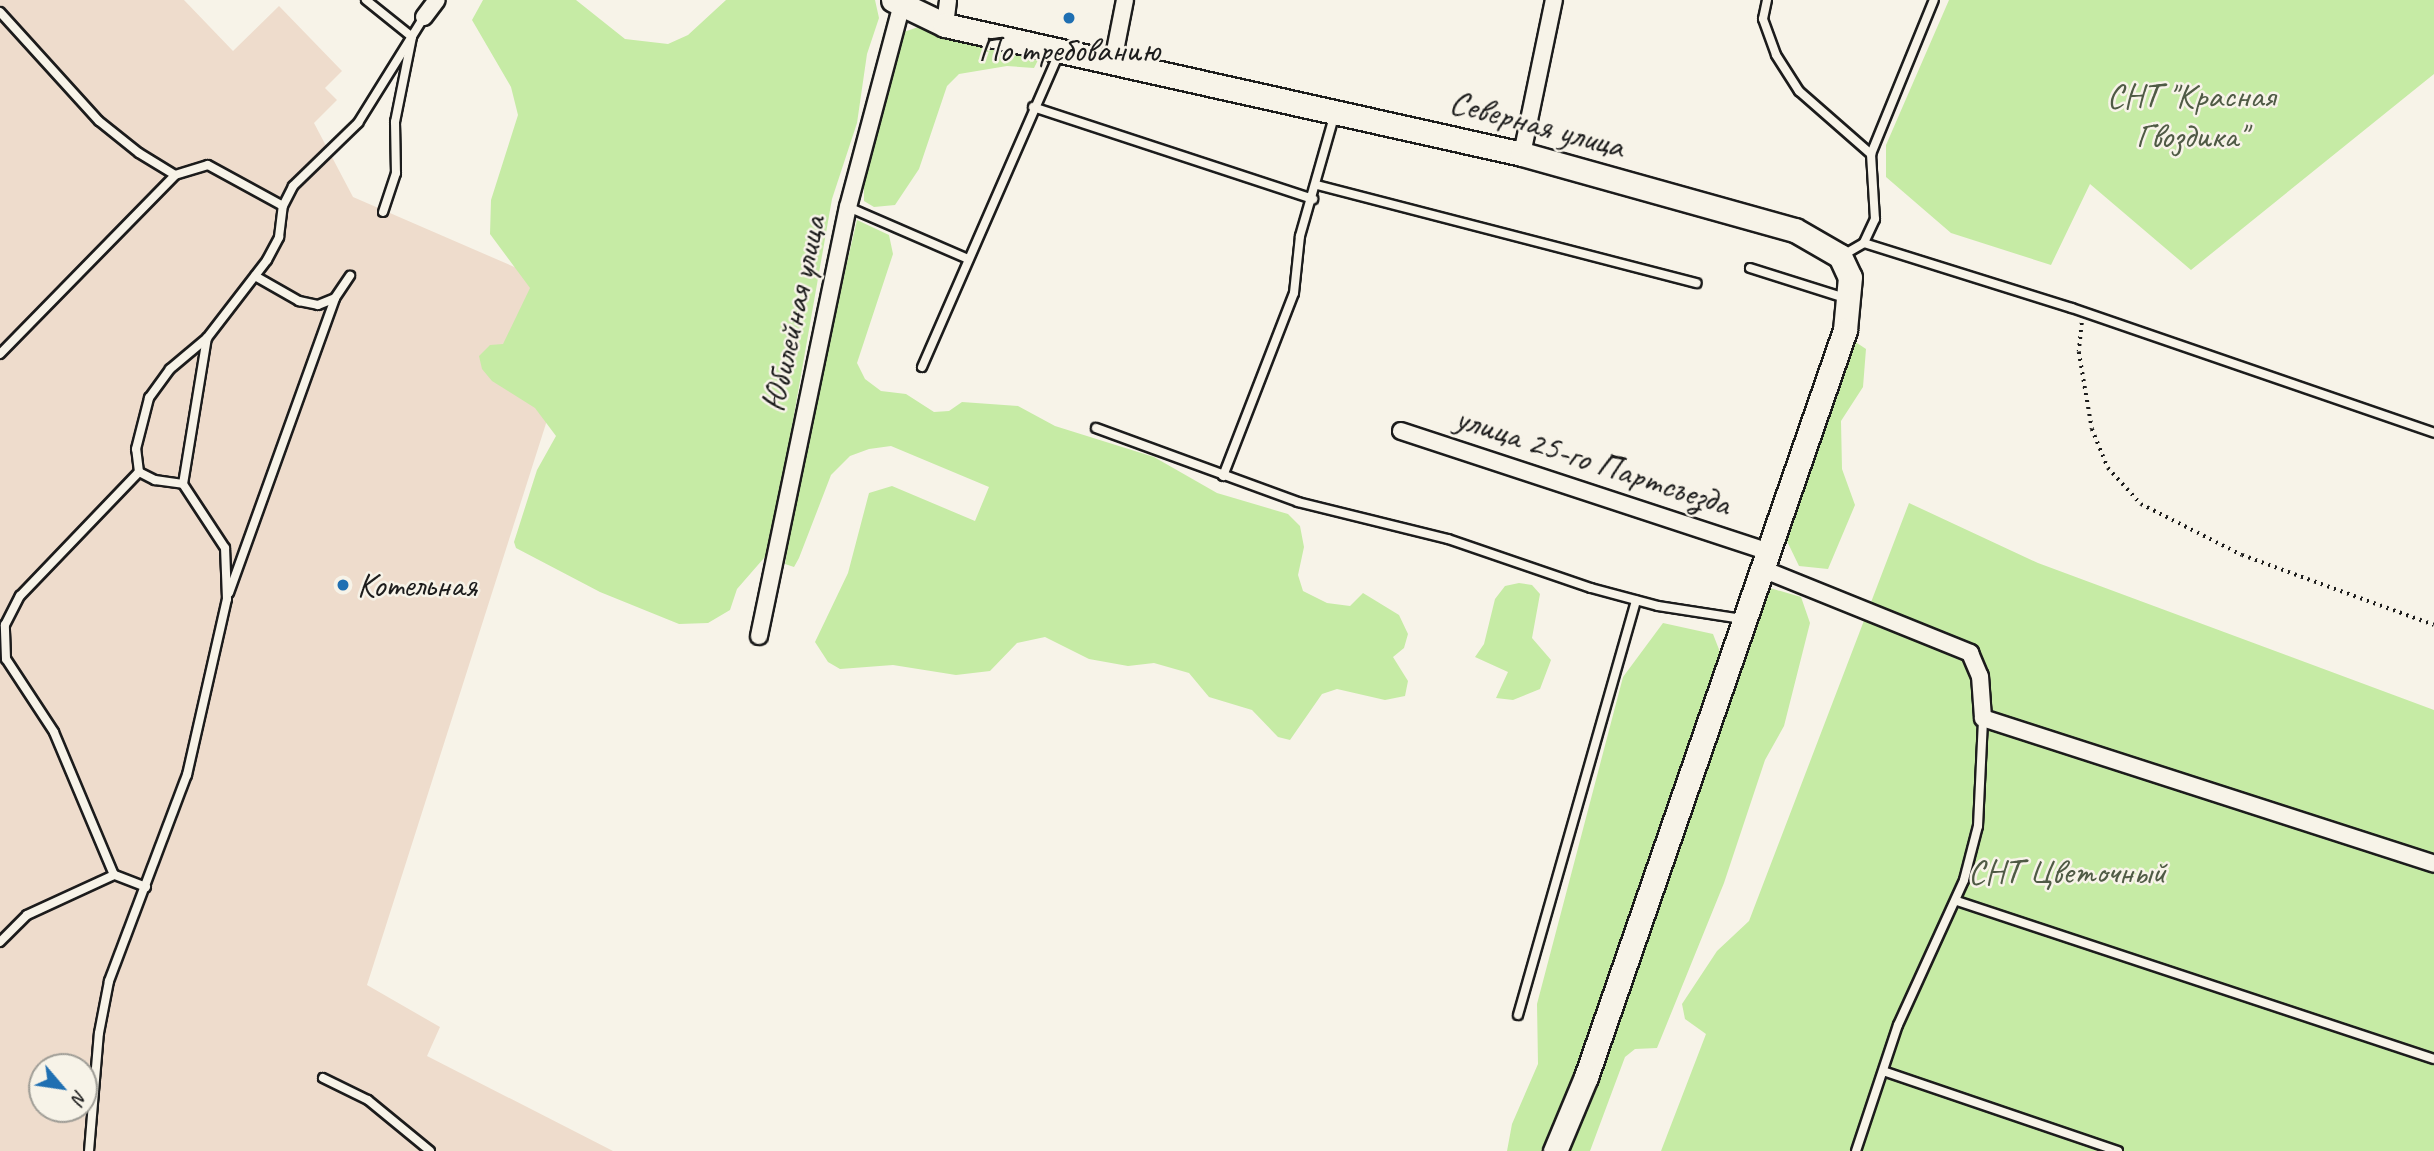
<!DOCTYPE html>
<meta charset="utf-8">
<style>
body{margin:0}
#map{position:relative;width:2434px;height:1151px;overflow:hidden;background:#f7f3e8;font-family:Caveat,sans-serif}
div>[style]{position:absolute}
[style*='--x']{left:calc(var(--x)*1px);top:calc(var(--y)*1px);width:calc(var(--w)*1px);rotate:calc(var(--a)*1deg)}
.built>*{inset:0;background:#eedccc}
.green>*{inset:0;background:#c6eba5}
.path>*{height:3.5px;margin-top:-1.75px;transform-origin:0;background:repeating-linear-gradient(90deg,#1c1c1c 0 2px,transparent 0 7px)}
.roads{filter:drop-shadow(2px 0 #1c1c1c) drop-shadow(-2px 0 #1c1c1c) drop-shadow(0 2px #1c1c1c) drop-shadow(0 -2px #1c1c1c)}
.lane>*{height:8px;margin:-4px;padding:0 4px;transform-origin:4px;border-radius:4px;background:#f7f3e8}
.street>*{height:16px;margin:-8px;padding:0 8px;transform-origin:8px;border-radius:8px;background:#f7f3e8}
.secondary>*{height:23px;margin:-11.5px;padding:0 11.5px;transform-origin:11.5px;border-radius:11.5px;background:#f7f3e8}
.dots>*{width:19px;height:19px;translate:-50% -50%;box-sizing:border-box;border:4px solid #f7f3e8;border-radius:50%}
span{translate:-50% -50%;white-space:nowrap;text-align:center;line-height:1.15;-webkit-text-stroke:5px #f7f3e8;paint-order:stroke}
.poi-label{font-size:35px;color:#1c1c1c}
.left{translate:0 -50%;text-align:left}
.park-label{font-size:35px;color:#4f5a45}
.street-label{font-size:35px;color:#1c1c1c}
.north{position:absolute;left:28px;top:1053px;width:70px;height:70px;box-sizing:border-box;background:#f7f3e8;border:2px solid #9f9d96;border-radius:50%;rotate:119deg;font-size:19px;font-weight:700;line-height:28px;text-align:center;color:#1c1c1c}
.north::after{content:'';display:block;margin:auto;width:24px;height:32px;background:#1f6fb2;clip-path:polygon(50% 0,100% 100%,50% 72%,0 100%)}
</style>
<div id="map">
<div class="built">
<i style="clip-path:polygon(evenodd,0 0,184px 0,233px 51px,279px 6px,342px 71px,325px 88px,337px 100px,314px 123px,353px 197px,586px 298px,367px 985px,440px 1027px,427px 1056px,613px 1151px,0 1151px,0 0,42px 1067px,84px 1067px,84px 1109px,42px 1109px,42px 1067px)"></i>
</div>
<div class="green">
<i style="clip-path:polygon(483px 0,576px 0,625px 39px,668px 44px,688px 35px,726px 0,875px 0,879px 18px,867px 54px,857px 123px,832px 199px,770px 551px,737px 589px,730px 610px,708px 623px,679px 624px,600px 592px,516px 548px,514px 542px,537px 470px,556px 436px,535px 408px,492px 381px,482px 369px,479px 356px,490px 345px,503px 344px,530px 288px,490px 234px,491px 200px,518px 115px,511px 87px,472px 20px)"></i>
<i style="clip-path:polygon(1949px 0,2434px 0,2434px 74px,2191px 270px,2090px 184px,2051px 265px,1951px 233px,1886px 177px,1886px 145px)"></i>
<i style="clip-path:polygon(921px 26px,1024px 49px,1039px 58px,1034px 68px,1007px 66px,959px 74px,947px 86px,919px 169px,895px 205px,874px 207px,864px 201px,864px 171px,882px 118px,898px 34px)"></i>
<i style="clip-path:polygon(857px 220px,889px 235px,893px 254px,857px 363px,865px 379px,881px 391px,906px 394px,934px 412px,949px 411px,962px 402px,1018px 406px,1055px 426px,1154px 457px,1217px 493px,1288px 514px,1300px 526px,1304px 547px,1298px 575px,1303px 591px,1327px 603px,1350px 606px,1363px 593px,1399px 615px,1408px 634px,1404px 648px,1393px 657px,1408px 681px,1405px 696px,1385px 700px,1337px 689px,1322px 694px,1290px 740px,1278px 737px,1252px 710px,1209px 697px,1189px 673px,1154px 663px,1128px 666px,1089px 659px,1045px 637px,1017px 643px,990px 671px,956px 675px,893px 665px,840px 669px,828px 662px,815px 642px,848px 573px,869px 493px,892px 486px,975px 521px,989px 487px,891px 446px,869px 449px,850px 456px,831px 475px,799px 558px,794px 567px,785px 564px,806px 438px)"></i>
<i style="clip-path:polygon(1854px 341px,1866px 349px,1863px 387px,1841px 421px,1842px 469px,1855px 505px,1828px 569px,1799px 566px,1784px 535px,1844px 353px)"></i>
<i style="clip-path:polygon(1909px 503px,2038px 563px,2434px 710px,2434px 1151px,1661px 1151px,1706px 1034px,1685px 1019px,1682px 1004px,1717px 951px,1749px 921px)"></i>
<i style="clip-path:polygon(1519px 583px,1532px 585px,1540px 594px,1532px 638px,1551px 660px,1540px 689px,1513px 700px,1496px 698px,1508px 672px,1475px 657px,1484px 644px,1495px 599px,1505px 586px)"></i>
<i style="clip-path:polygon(1770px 588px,1801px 597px,1810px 623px,1784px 726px,1765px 760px,1724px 883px,1657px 1048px,1635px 1049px,1625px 1057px,1590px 1151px,1562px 1151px,1757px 598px)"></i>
<i style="clip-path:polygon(1663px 623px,1713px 634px,1720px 652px,1573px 1079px,1544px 1151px,1507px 1151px,1512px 1124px,1538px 1064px,1537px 1004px,1623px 677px)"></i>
</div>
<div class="path">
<i style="--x:2082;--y:323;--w:29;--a:96"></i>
<i style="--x:2079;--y:352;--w:78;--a:80.4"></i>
<i style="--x:2092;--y:429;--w:42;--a:67.7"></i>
<i style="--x:2108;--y:468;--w:49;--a:47.5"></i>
<i style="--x:2141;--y:504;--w:113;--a:26.8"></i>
<i style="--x:2242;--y:555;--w:204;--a:20"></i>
</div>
<div class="roads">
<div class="lane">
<i style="--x:366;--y:0;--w:59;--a:38.8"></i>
<i style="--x:412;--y:37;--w:87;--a:101.3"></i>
<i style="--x:395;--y:122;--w:51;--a:88.9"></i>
<i style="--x:396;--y:173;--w:41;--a:108.4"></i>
<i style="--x:1767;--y:0;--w:19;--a:102"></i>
<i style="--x:1763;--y:19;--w:38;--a:70"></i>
<i style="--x:1776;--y:55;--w:43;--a:57.4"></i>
<i style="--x:1799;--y:91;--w:96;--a:41.2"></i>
<i style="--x:1871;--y:154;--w:65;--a:86.5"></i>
<i style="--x:1875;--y:219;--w:26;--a:115"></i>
<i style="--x:1864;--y:243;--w:24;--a:150"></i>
<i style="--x:0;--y:12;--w:147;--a:47.8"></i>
<i style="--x:99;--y:121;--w:51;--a:38.7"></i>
<i style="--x:139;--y:153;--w:42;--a:31.4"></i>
<i style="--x:1033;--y:107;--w:295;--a:18.2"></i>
<i style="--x:1871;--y:154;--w:166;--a:-67.8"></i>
<i style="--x:1317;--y:185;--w:392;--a:14.5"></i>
<i style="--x:848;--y:207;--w:131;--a:23.4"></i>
<i style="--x:1864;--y:243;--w:218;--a:17.4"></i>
<i style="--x:2072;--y:308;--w:383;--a:19"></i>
<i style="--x:1750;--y:268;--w:100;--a:17.5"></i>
<i style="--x:255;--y:276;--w:51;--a:29.6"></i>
<i style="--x:299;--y:301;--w:19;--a:12"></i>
<i style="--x:318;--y:305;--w:18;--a:-22"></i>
<i style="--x:335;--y:298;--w:27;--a:-56"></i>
<i style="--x:0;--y:354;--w:250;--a:-45.6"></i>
<i style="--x:175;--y:175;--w:34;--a:-17"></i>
<i style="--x:208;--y:165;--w:85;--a:28.7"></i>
<i style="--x:922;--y:367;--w:343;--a:-66.4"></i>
<i style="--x:1096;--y:428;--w:215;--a:20.1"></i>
<i style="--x:1298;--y:502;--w:154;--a:13.9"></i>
<i style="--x:1448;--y:539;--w:151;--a:18.9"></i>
<i style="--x:1591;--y:588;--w:69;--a:15"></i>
<i style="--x:1658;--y:606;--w:85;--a:8.8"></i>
<i style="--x:139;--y:472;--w:18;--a:27"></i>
<i style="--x:155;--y:480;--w:28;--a:8"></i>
<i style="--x:1223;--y:476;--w:196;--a:-68.8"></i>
<i style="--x:1294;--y:293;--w:57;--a:-84"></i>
<i style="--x:1300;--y:236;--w:128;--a:-74.1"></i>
<i style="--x:229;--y:593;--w:313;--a:-70.2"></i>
<i style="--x:146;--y:887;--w:34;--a:-159"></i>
<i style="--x:114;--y:875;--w:155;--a:-112.8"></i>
<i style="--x:54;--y:732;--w:87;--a:-123.3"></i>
<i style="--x:6;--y:659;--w:34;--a:-92"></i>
<i style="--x:5;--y:625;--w:33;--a:-63"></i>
<i style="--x:20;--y:596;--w:172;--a:-46.2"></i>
<i style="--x:139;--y:472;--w:23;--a:-97"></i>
<i style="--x:136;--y:449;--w:53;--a:-75.7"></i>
<i style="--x:149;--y:398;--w:36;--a:-54"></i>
<i style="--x:170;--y:369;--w:48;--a:-40"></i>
<i style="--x:1957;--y:901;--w:502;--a:18.33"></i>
<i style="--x:0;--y:942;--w:38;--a:-45"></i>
<i style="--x:27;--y:915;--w:96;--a:-24.7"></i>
<i style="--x:1518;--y:1015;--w:431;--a:-74.1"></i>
<i style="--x:1886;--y:1072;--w:245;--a:18.8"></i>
<i style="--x:323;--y:1078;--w:50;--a:26.1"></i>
<i style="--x:368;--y:1100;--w:80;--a:39.4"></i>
<i style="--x:89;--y:1151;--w:118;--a:-85.2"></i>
<i style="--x:99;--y:1033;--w:53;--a:-79.1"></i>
<i style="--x:109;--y:981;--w:220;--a:-69.3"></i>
<i style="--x:187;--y:775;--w:180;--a:-77.2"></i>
<i style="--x:227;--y:599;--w:51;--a:-92.2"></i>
<i style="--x:225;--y:548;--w:77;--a:-123.3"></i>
<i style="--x:183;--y:484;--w:148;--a:-80.7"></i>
<i style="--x:207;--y:338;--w:98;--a:-52.4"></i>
<i style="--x:267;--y:260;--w:26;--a:-62"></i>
<i style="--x:279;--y:237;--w:31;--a:-83"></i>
<i style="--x:283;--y:206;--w:22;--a:-63"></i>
<i style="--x:293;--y:186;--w:91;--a:-44.1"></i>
<i style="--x:358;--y:123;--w:125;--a:-58.1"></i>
<i style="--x:1856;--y:1151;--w:133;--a:-71.6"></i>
<i style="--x:1898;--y:1025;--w:159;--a:-65.5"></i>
<i style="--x:1964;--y:880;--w:56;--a:-75.5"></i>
<i style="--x:1978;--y:826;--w:108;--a:-87.3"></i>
</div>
<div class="street">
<i style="--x:424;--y:17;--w:21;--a:-53"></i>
<i style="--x:945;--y:25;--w:25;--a:-83"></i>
<i style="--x:1113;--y:61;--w:62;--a:-78.9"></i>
<i style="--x:1522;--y:154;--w:157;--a:-78.3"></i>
<i style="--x:1401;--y:431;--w:384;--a:18.2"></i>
<i style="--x:1760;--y:568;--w:227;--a:22"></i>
<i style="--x:1970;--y:653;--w:25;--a:67"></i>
<i style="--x:1980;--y:676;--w:42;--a:85.9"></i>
<i style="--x:1983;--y:718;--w:474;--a:17.9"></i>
<i style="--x:759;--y:636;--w:438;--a:-78.3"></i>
<i style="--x:848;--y:207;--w:206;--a:-75.1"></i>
</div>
<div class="secondary">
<i style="--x:893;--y:0;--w:58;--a:25.7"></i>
<i style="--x:945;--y:25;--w:591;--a:12.6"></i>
<i style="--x:1522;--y:154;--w:283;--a:15.6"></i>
<i style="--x:1795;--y:230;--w:52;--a:30"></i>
<i style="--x:1840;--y:256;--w:23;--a:65"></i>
<i style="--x:1850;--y:277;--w:53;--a:95.4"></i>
<i style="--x:1845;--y:330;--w:791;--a:109.12"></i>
<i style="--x:1586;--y:1077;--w:80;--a:112.7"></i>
</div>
</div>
<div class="dots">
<i style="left:1069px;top:18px;background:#1f6fb2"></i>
<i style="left:343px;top:585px;background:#1f6fb2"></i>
</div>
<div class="poi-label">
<span style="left:1069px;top:50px">По требованию</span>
<span class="left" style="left:357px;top:585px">Котельная</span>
</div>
<div class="park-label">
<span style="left:2191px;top:116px">СНТ "Красная<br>Гвоздика"</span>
<span style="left:2067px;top:872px">СНТ Цветочный</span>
</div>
<div class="street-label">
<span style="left:1537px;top:124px;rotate:15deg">Северная улица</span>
<span style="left:794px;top:314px;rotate:-78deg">Юбилейная улица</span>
<span style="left:1593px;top:461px;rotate:18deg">улица 25-го Партсъезда</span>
</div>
<div class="north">N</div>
</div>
